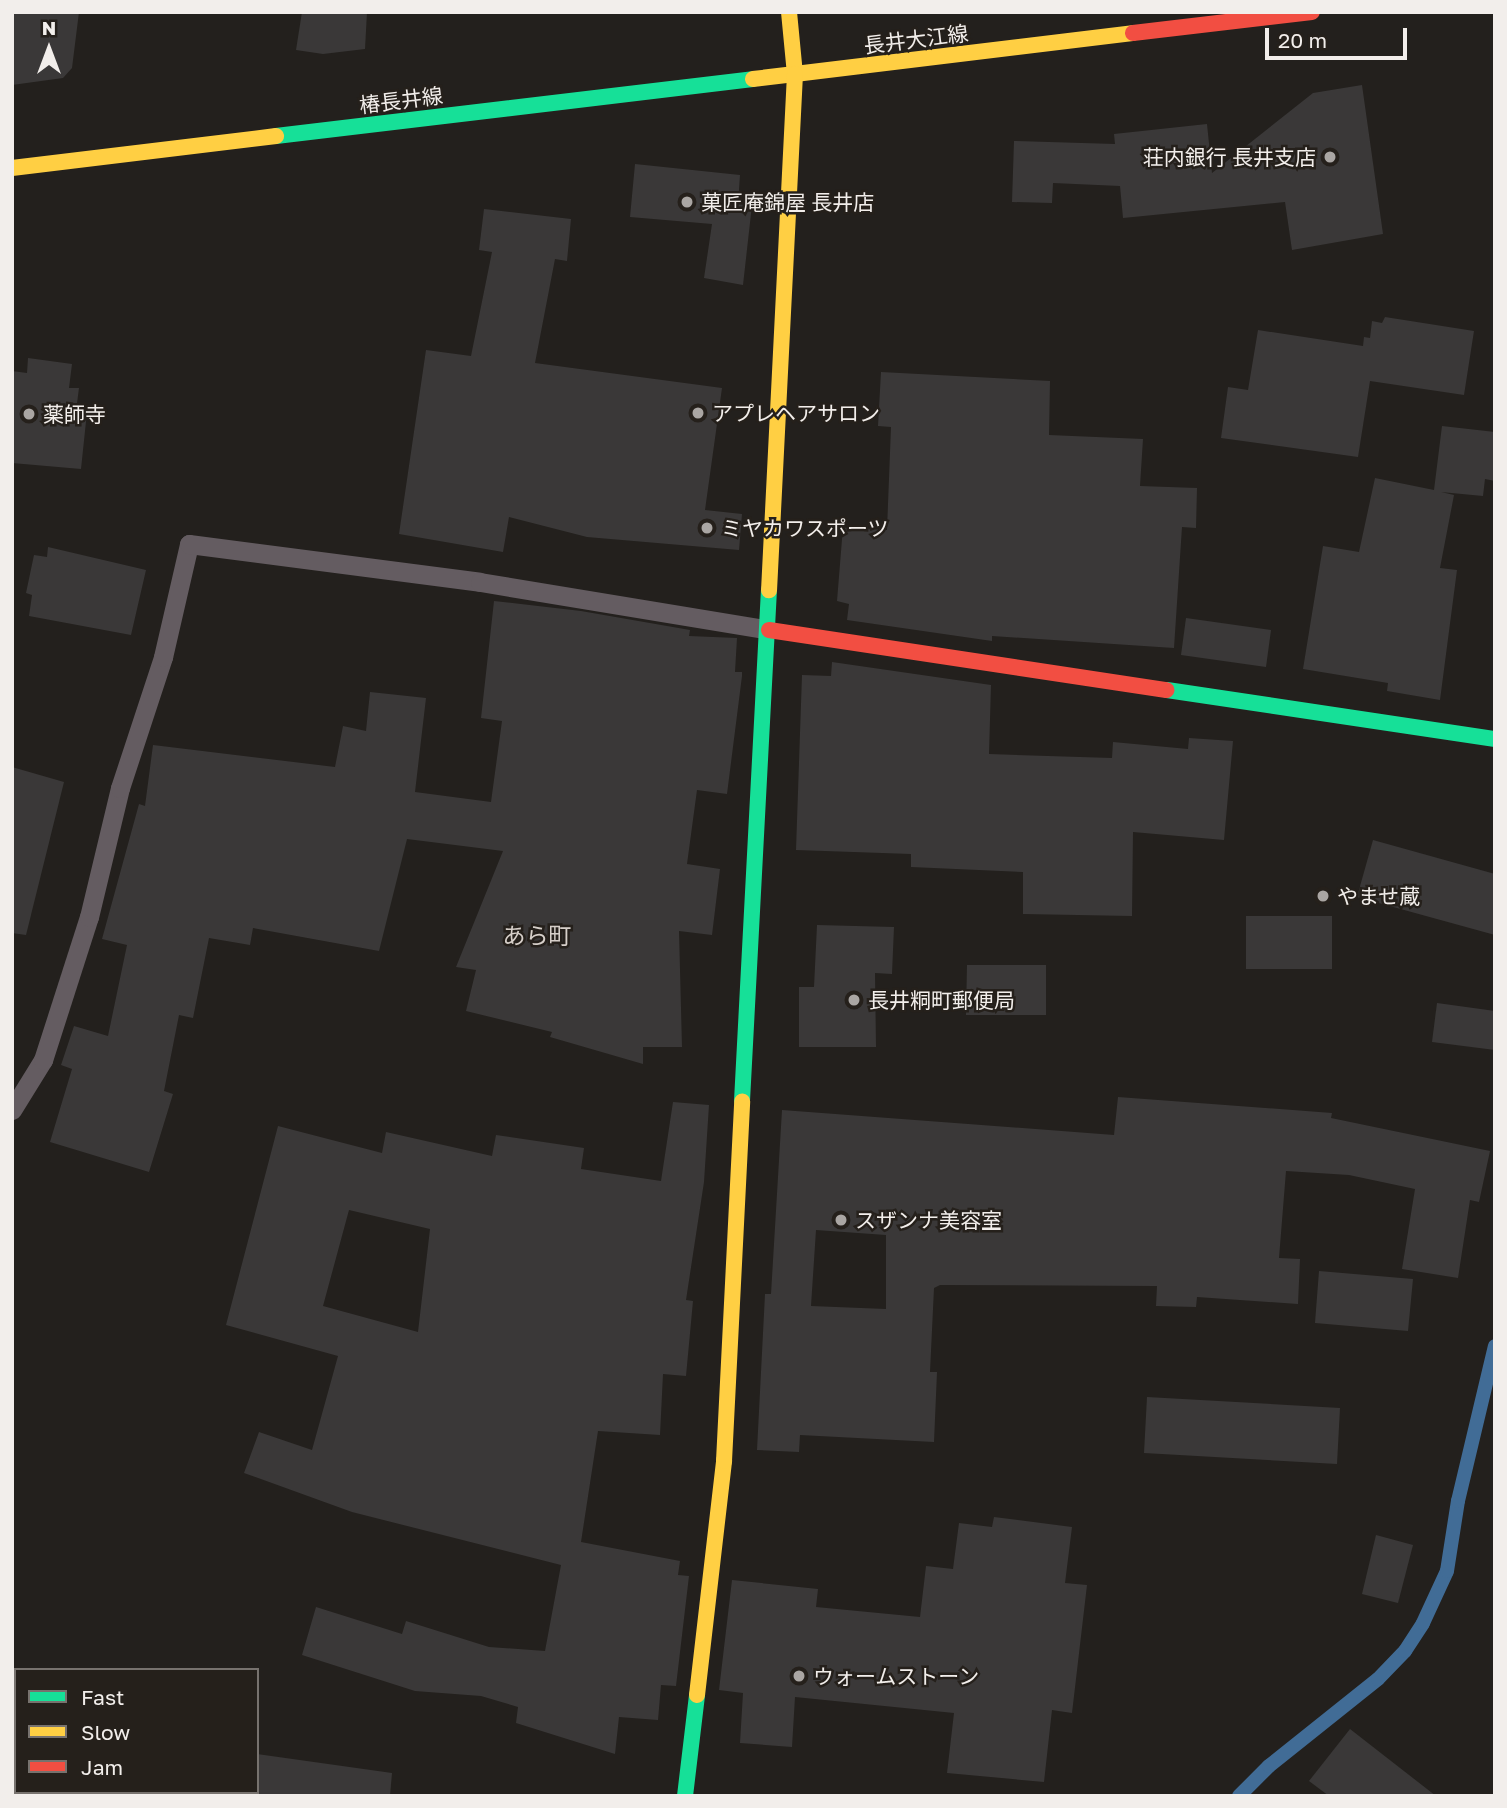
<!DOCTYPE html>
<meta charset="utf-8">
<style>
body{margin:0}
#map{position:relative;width:1507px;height:1808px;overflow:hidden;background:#23201d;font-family:"Golos Text","Noto Sans JP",sans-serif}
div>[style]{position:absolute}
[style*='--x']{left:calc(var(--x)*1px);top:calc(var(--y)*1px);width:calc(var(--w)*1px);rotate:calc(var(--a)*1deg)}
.stream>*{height:14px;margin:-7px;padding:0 7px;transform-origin:7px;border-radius:7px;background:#416c96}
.building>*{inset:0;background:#3a3838}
.lane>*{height:19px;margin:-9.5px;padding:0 9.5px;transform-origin:9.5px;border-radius:9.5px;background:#645c61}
.fast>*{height:16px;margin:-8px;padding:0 8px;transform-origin:8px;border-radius:8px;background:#16e098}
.slow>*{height:16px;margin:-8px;padding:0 8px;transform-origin:8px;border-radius:8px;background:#ffcf43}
.jam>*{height:16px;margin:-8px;padding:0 8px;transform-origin:8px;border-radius:8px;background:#f24e42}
.dots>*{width:19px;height:19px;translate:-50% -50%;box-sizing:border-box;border:4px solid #25201b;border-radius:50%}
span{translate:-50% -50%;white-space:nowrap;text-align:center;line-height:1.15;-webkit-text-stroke:5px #25201b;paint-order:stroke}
.street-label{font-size:21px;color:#f2eeeb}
.poi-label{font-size:21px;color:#f2eeeb}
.right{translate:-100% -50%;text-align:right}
.left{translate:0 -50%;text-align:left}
.neighbourhood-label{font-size:23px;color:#d6cfc9}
.frame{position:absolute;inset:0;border:14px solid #f2eeeb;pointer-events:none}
.legend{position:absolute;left:14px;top:1668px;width:245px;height:126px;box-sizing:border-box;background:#25201b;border:2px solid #77726e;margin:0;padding:9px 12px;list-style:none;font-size:21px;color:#f2eeeb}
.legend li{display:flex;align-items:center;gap:14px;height:35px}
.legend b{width:35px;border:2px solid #77726e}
.north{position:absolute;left:14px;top:14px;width:70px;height:70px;-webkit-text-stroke:5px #25201b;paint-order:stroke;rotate:0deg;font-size:19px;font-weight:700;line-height:28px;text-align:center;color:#f2eeeb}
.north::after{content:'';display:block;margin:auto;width:24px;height:32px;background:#f2eeeb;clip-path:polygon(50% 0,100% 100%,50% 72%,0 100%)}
.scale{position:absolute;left:1265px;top:28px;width:142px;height:32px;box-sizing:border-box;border:4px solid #f2eeeb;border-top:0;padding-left:9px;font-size:21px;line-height:24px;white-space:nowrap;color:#f2eeeb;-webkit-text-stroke:5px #25201b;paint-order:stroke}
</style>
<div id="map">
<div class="stream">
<i style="--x:1239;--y:1796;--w:42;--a:-45"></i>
<i style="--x:1269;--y:1766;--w:139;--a:-38.6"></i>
<i style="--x:1378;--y:1679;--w:39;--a:-46"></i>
<i style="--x:1405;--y:1651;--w:33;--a:-57"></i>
<i style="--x:1423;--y:1623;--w:57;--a:-65.2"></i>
<i style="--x:1447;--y:1571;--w:71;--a:-81.1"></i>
<i style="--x:1458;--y:1501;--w:159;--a:-76.6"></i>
</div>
<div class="building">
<i style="clip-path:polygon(12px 12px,79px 12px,72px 68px,63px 78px,12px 85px)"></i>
<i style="clip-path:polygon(302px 12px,367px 12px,365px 49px,323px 54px,296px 50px)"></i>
<i style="clip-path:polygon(1362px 85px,1383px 234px,1292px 250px,1285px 202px,1123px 218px,1120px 186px,1053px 183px,1052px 203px,1012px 202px,1014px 141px,1115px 144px,1114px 134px,1207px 124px,1212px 173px,1313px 93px)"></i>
<i style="clip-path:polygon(635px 164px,740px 175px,738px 204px,752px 205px,743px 285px,704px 278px,712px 224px,630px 217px)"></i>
<i style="clip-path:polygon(484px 209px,571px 219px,567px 261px,555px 259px,535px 363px,722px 388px,705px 510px,742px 514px,739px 550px,587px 537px,509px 517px,503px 552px,399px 534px,426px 350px,471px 356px,492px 252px,479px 250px)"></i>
<i style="clip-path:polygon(1385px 317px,1474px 331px,1464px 395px,1370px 381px,1358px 457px,1221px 438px,1228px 387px,1248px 390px,1258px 330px,1363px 346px,1364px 337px,1370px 338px,1372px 321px,1382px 323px)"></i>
<i style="clip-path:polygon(28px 358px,72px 364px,69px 388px,79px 388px,76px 411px,87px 412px,81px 469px,12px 463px,12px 371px,27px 373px)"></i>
<i style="clip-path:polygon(881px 372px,1050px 381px,1049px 435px,1143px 439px,1140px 486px,1197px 488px,1196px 528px,1182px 527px,1174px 648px,992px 636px,992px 641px,847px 620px,849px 604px,837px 601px,843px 527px,887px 530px,891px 427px,878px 426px)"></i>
<i style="clip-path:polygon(1442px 426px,1495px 432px,1495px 481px,1485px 479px,1483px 496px,1441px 492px,1454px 495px,1440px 568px,1457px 570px,1440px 700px,1387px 691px,1388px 683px,1303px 669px,1323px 546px,1359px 552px,1375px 478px,1434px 490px)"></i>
<i style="clip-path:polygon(48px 547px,146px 570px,131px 635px,29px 616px,32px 595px,26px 593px,34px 555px,47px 557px)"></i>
<i style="clip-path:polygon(494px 601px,581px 611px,690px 630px,689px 636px,737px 638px,735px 672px,742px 672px,742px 676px,727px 794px,697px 790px,687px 864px,720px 869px,712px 935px,679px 931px,682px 1047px,643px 1047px,643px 1064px,550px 1037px,552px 1032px,466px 1011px,476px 970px,456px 967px,503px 851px,407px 839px,379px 951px,253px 928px,250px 945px,209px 938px,193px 1018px,179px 1015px,164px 1091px,173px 1094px,149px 1172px,50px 1142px,72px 1069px,61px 1065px,74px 1026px,108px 1036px,127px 945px,102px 939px,139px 804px,145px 806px,153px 745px,335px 767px,343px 726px,366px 731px,370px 692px,426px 698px,415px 792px,491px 802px,502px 721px,481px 718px)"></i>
<i style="clip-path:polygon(1186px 618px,1271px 630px,1266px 667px,1181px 655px)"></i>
<i style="clip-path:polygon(832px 662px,991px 685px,989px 754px,1112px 758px,1113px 742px,1188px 749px,1189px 738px,1233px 741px,1224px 840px,1133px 832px,1132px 916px,1023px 914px,1023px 872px,911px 867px,911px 854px,796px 850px,802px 675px,831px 676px)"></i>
<i style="clip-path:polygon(12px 767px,64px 782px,26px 935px,12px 933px)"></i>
<i style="clip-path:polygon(1373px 840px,1495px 874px,1495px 935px,1357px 897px)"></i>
<i style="clip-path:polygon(1246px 916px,1332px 916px,1332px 969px,1246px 969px)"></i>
<i style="clip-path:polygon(817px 925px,894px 927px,892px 974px,875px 973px,876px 1047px,799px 1047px,799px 987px,814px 987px)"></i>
<i style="clip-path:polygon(967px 965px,1046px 965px,1046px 1015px,966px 1015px)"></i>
<i style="clip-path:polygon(1437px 1003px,1495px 1011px,1495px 1050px,1432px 1042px)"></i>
<i style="clip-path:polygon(evenodd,1118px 1097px,1332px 1113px,1331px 1118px,1490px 1151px,1479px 1202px,1470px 1200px,1458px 1278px,1402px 1269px,1415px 1189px,1349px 1175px,1286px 1171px,1279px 1258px,1300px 1259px,1298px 1304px,1197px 1297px,1196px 1307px,1156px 1306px,1157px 1286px,940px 1285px,934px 1288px,930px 1372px,937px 1372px,934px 1442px,800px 1435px,799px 1452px,757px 1450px,765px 1294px,771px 1294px,782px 1110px,1114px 1135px,1118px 1097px,816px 1230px,886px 1235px,886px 1309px,811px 1306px,816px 1230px)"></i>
<i style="clip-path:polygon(evenodd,673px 1102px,709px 1105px,704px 1182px,686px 1300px,693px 1301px,686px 1376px,663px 1374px,660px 1435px,598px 1431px,581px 1542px,680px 1561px,678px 1575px,689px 1576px,676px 1686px,661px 1685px,658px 1720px,619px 1717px,615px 1754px,516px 1723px,518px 1707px,481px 1696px,415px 1691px,302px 1655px,316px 1607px,402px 1634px,406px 1621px,489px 1647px,545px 1651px,561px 1565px,352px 1512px,244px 1473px,259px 1432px,312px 1450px,338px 1356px,226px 1325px,278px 1126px,382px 1153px,386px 1132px,492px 1156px,496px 1135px,584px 1148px,581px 1169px,661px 1181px,673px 1102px,349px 1210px,430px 1229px,418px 1332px,323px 1306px,349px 1210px)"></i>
<i style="clip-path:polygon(1319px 1271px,1413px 1279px,1408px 1331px,1315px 1323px)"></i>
<i style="clip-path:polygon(1147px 1397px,1340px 1408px,1337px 1464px,1144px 1453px)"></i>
<i style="clip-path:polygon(994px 1517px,1072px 1527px,1065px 1583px,1087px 1585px,1072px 1713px,1052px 1710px,1044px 1782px,947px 1773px,954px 1713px,795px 1697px,792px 1747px,740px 1743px,743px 1693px,719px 1690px,732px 1580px,818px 1589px,816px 1607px,920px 1617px,926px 1566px,953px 1569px,959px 1523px,992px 1527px)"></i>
<i style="clip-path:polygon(1376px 1535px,1413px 1545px,1398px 1603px,1362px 1594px)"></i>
<i style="clip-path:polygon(1350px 1729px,1436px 1796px,1329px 1796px,1309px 1781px)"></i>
<i style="clip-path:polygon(257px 1754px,392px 1773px,390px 1796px,257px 1796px)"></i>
</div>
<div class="lane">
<i style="--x:12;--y:1110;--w:59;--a:-58.2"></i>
<i style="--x:43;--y:1060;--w:150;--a:-72.2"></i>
<i style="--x:89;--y:917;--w:133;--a:-76.5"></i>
<i style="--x:120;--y:788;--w:138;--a:-71.8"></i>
<i style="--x:163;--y:657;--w:116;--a:-77"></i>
<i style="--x:189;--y:544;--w:293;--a:7.4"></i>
<i style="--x:480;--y:582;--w:293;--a:9.4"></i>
</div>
<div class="fast">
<i style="--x:276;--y:136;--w:480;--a:-6.8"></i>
<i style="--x:1167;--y:690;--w:332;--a:8.5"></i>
<i style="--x:742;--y:1101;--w:512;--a:-86.98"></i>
<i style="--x:685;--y:1796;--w:102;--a:-83.2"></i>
</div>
<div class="slow">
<i style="--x:789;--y:12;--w:62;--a:84.5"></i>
<i style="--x:795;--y:74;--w:340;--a:-6.9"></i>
<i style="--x:753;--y:79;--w:42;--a:-6.8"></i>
<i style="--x:795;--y:74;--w:517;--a:92.88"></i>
<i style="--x:12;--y:168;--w:266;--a:-6.9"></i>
<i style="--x:697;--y:1695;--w:236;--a:-83.4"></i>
<i style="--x:724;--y:1461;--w:360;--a:-87.1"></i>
</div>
<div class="jam">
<i style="--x:1133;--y:33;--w:180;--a:-6.7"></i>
<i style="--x:769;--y:630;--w:402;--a:8.6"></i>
</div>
<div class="dots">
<i style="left:1330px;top:157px;background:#aaa6a3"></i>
<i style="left:687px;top:202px;background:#aaa6a3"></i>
<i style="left:698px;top:413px;background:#aaa6a3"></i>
<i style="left:29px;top:414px;background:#aaa6a3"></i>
<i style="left:707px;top:528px;background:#aaa6a3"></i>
<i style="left:1323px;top:896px;background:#aaa6a3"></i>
<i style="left:854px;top:1000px;background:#aaa6a3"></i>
<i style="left:841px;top:1220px;background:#aaa6a3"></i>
<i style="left:799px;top:1676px;background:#aaa6a3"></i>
</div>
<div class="street-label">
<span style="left:916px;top:39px;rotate:-7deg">長井大江線</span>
<span style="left:401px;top:100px;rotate:-7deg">椿長井線</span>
</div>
<div class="poi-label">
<span class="right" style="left:1316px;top:157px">荘内銀行 長井支店</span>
<span class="left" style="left:701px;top:202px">菓匠庵錦屋 長井店</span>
<span class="left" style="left:712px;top:413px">アプレヘアサロン</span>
<span class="left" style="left:43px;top:414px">薬師寺</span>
<span class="left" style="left:721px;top:528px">ミヤカワスポーツ</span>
<span class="left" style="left:1337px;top:896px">やませ蔵</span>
<span class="left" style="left:868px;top:1000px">長井粡町郵便局</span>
<span class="left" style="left:855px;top:1220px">スザンナ美容室</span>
<span class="left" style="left:813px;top:1676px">ウォームストーン</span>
</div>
<div class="neighbourhood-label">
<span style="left:537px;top:935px">あら町</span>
</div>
<div class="frame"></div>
<ul class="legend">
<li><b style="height:9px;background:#16e098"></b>Fast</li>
<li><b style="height:9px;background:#ffcf43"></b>Slow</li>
<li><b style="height:9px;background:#f24e42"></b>Jam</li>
</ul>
<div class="north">N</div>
<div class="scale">20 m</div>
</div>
